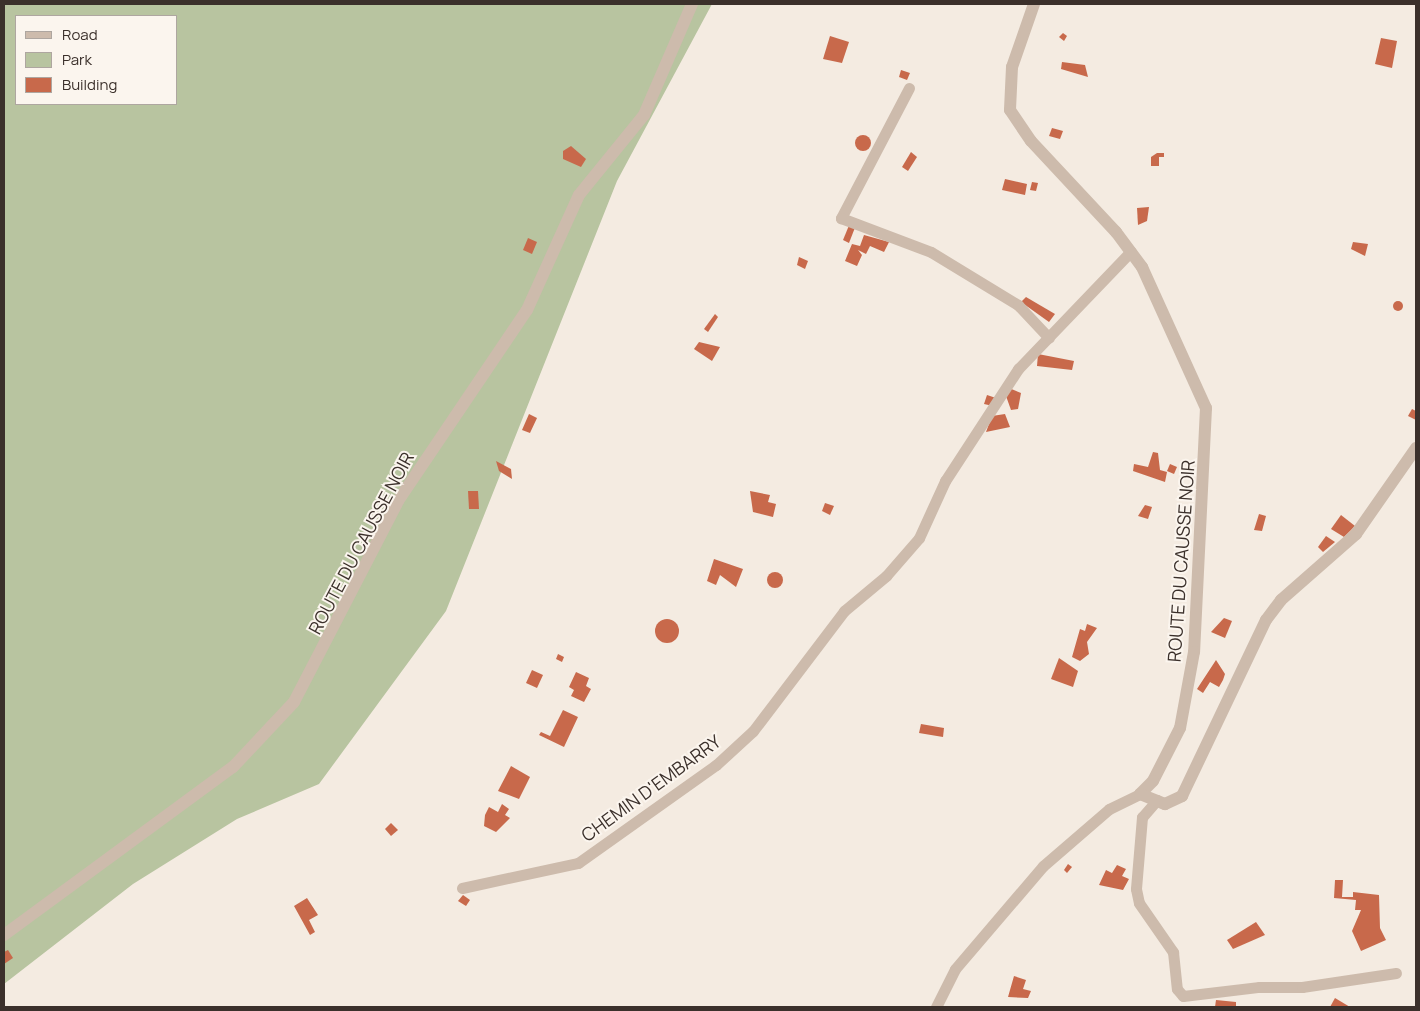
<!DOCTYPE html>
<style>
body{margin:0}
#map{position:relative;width:1420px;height:1011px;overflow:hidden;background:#f4ebe1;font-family:Manrope,sans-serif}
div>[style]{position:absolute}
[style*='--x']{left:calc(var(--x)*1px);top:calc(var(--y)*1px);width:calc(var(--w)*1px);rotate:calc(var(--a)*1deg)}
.green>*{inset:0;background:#b8c4a0}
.building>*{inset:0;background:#c8694b}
.round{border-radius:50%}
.minor>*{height:11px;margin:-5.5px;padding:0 5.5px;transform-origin:5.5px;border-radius:5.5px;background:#cdbbac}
.tertiary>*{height:12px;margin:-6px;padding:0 6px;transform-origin:6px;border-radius:6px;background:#cdbbac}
span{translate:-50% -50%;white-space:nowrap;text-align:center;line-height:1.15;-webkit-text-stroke:4px #fbf5ee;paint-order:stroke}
.street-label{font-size:18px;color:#3b302b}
.frame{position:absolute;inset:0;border:5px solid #3b302b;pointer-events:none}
.legend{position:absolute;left:15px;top:15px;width:162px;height:90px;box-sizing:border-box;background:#fbf5ee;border:1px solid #aea6a0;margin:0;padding:6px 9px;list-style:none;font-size:15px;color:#3b302b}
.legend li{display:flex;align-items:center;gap:10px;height:25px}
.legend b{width:25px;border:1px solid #aea6a0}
</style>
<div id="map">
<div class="green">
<i style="clip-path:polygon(evenodd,4px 4px,712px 4px,617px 181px,446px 611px,319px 784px,237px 819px,133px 884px,4px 984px,4px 4px,16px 16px,176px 16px,176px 104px,16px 104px,16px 16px)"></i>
</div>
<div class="building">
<i style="clip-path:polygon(1063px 33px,1067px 36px,1064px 41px,1059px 37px)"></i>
<i style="clip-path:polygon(830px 36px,849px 42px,842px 63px,823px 59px)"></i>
<i style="clip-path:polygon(1381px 38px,1397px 41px,1392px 68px,1375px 64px)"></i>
<i style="clip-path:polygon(1062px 62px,1085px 65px,1088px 77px,1061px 69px)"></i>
<i style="clip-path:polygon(901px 70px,910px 73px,907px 80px,899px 77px)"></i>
<i style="clip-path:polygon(1052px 128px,1063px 131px,1060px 139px,1049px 136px)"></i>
<i class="round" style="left:855px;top:135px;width:16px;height:16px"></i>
<i style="clip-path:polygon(571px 146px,586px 159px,581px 167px,563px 159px,563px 151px)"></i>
<i style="clip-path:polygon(911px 152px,917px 157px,908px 171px,902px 167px)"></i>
<i style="clip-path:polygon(1157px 153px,1164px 153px,1164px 157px,1159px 157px,1159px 166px,1151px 166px,1151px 157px)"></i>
<i style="clip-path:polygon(1005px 179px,1027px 184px,1025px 195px,1002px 190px)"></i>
<i style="clip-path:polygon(1032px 182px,1038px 183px,1036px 191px,1030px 190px)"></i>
<i style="clip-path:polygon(1149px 207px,1147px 221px,1138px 225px,1137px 208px)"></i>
<i style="clip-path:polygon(850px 223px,856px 225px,849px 243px,843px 240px)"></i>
<i style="clip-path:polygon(864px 235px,889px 242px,884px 252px,870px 246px,866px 254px,858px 250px,862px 255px,857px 266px,845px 261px,852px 244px,860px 246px)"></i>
<i style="clip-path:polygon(528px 238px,537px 242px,532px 254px,523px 250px)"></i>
<i style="clip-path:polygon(1353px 242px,1368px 244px,1365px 256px,1351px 249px)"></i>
<i style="clip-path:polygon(799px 257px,808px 261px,805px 269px,797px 265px)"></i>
<i style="clip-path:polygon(1026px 297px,1055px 314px,1049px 322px,1021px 302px)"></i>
<i class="round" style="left:1393px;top:301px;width:10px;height:10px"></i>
<i style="clip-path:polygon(715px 314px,718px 317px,708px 332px,704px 329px)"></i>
<i style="clip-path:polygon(699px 342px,720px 347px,712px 361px,694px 349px)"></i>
<i style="clip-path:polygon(1038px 354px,1074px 361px,1072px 370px,1037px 366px)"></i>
<i style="clip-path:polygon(1009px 388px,1021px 393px,1018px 409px,1011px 410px,1006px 396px)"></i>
<i style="clip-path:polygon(987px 395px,996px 398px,993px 406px,984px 404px)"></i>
<i style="clip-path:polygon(1412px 409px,1416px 411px,1416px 420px,1408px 416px)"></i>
<i style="clip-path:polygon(529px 414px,537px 418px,530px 433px,522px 430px)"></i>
<i style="clip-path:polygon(1005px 414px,1010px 427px,986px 432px,992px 416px)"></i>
<i style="clip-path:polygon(1153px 452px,1158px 453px,1160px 470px,1167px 472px,1165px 482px,1133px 471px,1134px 464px,1148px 467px)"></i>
<i style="clip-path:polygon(496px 461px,511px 469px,512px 479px,499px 471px)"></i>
<i style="clip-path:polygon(1170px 464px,1177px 467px,1174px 474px,1167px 471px)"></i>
<i style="clip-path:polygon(468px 491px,478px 491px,479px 509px,469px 509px)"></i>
<i style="clip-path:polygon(750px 491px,770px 495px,768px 502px,776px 504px,773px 517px,753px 512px)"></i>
<i style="clip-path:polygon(825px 503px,834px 506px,830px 515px,822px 511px)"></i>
<i style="clip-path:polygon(1145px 505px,1152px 507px,1148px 519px,1138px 516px)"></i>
<i style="clip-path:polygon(1259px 514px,1266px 516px,1262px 531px,1254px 530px)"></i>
<i style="clip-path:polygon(1341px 515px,1355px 526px,1344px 537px,1331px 529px)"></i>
<i style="clip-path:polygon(1326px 536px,1335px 542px,1323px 552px,1318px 547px)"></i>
<i style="clip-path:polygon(714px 559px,743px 569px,736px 587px,720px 575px,716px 585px,707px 581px)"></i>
<i class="round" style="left:767px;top:572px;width:16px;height:16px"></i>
<i style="clip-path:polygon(1224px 618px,1232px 621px,1225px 638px,1211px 632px)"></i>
<i class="round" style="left:655px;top:619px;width:24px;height:24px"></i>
<i style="clip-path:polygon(1087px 624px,1097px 628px,1087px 642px,1089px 654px,1080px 661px,1072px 657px,1080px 629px,1085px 631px)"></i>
<i style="clip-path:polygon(558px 654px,564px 657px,562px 662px,556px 659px)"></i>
<i style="clip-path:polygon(1059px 658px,1078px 671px,1073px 687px,1051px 679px)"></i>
<i style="clip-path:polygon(1216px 660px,1225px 674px,1223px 680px,1219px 687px,1210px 682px,1203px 693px,1197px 689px)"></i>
<i style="clip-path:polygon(532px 670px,543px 675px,537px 688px,526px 683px)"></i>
<i style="clip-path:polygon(576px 672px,589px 678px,586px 686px,591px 689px,584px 702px,571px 696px,574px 690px,569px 687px)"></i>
<i style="clip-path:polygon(563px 710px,578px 717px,564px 747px,539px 735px,541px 732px,550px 736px)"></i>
<i style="clip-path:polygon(921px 724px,944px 728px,943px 737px,919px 733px)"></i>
<i style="clip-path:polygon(511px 766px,530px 777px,519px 799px,498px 791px)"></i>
<i style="clip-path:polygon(502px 804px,509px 809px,505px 815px,510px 818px,496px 832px,484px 826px,485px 815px,489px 807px,498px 812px)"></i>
<i style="clip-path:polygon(391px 823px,398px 830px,391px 836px,385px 829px)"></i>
<i style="clip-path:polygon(1068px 864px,1072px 867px,1067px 873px,1064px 870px)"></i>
<i style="clip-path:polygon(1117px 865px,1126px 869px,1122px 876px,1129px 879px,1123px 890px,1099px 885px,1106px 870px,1112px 873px)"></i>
<i style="clip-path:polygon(1335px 880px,1343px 880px,1342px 897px,1353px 897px,1353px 892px,1379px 895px,1380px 928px,1386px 940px,1361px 951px,1352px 931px,1361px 910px,1355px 910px,1356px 900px,1334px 898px)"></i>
<i style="clip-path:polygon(463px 895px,470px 900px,466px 906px,458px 901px)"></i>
<i style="clip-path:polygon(307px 898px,318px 915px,309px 920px,315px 932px,310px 935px,294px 906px)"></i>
<i style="clip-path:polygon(1256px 922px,1265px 935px,1233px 949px,1227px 940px)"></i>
<i style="clip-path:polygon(8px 950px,13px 958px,4px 964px,4px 952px)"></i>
<i style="clip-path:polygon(1014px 976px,1026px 980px,1023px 989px,1031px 991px,1028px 998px,1008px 997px)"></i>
<i style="clip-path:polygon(1335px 998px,1350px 1007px,1330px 1007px)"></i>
<i style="clip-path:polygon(1216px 1000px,1236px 1002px,1236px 1007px,1215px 1007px)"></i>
</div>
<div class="minor">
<i style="--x:909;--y:88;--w:147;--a:117.6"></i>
<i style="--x:841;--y:218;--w:96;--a:20.7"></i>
<i style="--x:931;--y:252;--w:102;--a:31.3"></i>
<i style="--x:1018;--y:305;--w:45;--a:46.8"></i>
<i style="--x:1157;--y:800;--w:23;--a:131"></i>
<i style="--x:1142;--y:817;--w:72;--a:94.8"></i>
<i style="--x:1136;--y:889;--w:14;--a:78"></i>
<i style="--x:1139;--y:903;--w:60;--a:55.2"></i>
<i style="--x:1173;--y:952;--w:37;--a:84"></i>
<i style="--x:1177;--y:989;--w:9;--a:49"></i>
<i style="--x:1183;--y:996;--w:77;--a:-6.8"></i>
<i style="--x:1259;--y:987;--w:43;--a:0"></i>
<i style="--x:1302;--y:987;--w:95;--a:-8.5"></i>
<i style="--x:462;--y:888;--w:119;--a:-12.2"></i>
<i style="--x:578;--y:863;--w:169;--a:-35.4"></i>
<i style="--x:716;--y:765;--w:50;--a:-42.6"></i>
<i style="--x:753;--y:731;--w:151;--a:-52.8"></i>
<i style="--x:844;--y:611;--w:55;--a:-39.8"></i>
<i style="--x:886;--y:576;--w:50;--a:-49"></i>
<i style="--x:919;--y:538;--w:63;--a:-65.5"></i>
<i style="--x:945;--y:481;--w:134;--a:-56.9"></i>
<i style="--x:1018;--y:369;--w:163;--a:-46.2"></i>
<i style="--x:936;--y:1007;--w:42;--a:-63.4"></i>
<i style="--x:955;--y:969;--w:135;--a:-49.5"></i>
<i style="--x:1043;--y:866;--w:87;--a:-40.8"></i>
<i style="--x:1109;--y:809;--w:34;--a:-26"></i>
</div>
<div class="tertiary">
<i style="--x:1034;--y:4;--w:67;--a:109.2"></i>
<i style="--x:1012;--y:67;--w:43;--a:92.7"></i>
<i style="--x:1010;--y:110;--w:37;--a:56"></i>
<i style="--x:1031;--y:141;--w:125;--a:47"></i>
<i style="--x:1116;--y:232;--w:44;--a:53.4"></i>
<i style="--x:1142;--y:267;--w:155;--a:65.6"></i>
<i style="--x:1206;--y:408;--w:244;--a:92.8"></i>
<i style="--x:1194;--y:652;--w:77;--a:100.4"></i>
<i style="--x:1180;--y:728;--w:59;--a:117"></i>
<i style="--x:1153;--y:781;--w:18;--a:135"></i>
<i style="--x:1140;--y:794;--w:27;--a:22"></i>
<i style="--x:1165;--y:804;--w:19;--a:-25"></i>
<i style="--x:1182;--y:796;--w:195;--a:-64.5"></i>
<i style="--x:1266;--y:620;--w:25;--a:-53"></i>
<i style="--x:1281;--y:600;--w:100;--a:-41.3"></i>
<i style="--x:1356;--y:534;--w:105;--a:-55.1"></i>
<i style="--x:4;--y:935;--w:284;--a:-36.3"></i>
<i style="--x:233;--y:767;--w:89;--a:-46.8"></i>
<i style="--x:294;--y:702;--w:226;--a:-62.6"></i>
<i style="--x:398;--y:501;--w:230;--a:-56"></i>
<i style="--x:527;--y:310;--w:126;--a:-65.7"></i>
<i style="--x:579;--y:195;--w:103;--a:-50.9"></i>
<i style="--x:644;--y:115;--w:121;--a:-66.6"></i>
</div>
<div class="street-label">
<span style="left:361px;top:543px;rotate:-62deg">ROUTE DU CAUSSE NOIR</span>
<span style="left:1181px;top:561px;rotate:-86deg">ROUTE DU CAUSSE NOIR</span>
<span style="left:651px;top:788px;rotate:-36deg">CHEMIN D'EMBARRY</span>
</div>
<div class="frame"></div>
<ul class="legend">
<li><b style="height:6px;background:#cdbbac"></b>Road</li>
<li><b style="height:14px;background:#b8c4a0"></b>Park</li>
<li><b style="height:14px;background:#c8694b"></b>Building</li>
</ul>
</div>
